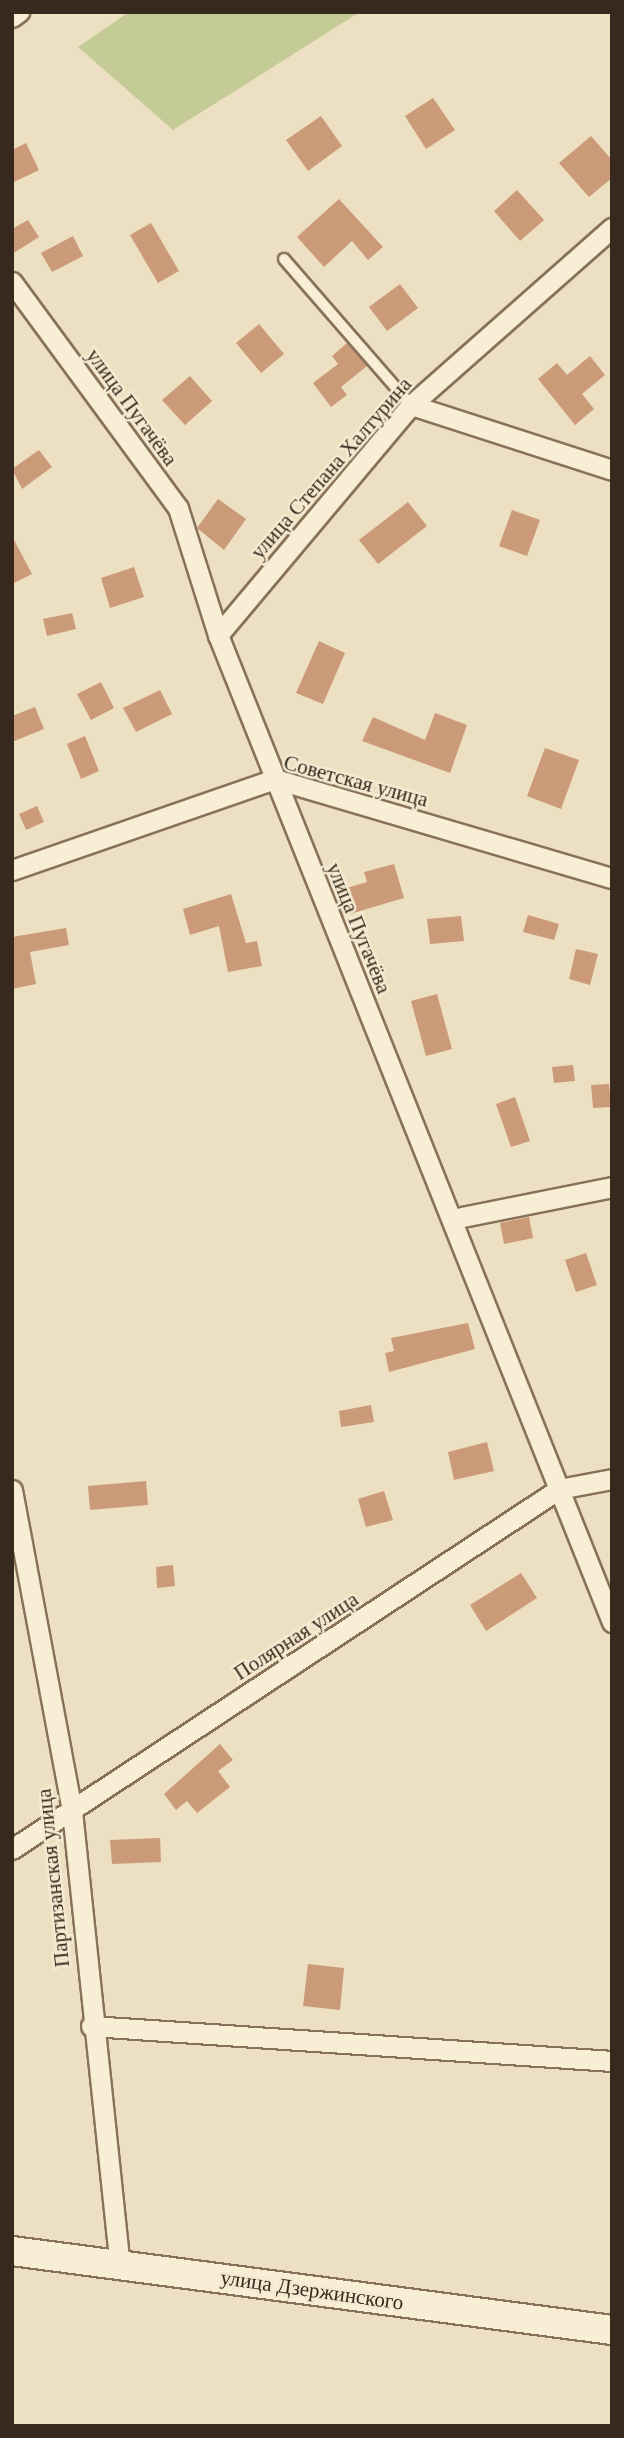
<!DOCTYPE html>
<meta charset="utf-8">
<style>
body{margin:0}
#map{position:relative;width:624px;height:2438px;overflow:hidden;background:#ede0c2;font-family:Georgia,serif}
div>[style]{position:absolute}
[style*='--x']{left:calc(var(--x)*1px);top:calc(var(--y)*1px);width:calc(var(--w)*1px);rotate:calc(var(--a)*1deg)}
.green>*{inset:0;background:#c5cb96}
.building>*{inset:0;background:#cb9a78}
.roads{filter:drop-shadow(2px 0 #877159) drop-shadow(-2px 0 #877159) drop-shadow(0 2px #877159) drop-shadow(0 -2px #877159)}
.lane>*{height:10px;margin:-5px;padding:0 5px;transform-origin:5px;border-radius:5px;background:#f8edd5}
.street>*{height:19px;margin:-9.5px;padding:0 9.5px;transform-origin:9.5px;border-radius:9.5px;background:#f8edd5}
.secondary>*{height:28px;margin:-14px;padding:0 14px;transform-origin:14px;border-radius:14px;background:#f8edd5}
span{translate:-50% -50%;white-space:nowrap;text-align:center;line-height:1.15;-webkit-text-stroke:5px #f5ead1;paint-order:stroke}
.street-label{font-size:21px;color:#37291d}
.frame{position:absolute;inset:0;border:14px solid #37291d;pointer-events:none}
</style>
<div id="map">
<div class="green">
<i style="clip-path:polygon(129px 12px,360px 12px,173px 130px,78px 47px)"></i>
</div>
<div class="building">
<i style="clip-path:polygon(433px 98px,455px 130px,426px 149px,405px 116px)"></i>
<i style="clip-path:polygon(321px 116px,342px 146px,308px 171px,286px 140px)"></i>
<i style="clip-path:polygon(591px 136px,612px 160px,612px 178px,589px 197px,559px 163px)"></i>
<i style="clip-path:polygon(26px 143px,39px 170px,12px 183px,12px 150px)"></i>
<i style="clip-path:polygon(517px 190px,544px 220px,520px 241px,494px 211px)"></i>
<i style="clip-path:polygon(339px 199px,383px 247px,368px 260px,352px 241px,324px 267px,297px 237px)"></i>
<i style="clip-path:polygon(28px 220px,39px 237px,12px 254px,12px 229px)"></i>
<i style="clip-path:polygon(151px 223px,179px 271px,158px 283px,130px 235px)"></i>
<i style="clip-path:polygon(73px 236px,83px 256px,52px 272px,41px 253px)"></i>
<i style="clip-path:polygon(400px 284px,418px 308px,387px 331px,369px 307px)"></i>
<i style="clip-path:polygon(259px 324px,284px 354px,261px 373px,236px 343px)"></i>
<i style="clip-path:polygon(347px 343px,367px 366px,341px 387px,347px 395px,331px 407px,313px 383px,338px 364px,332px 356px)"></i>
<i style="clip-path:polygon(590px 356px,605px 375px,582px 394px,594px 409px,575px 425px,538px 379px,557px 363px,567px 375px)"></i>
<i style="clip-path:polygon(190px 376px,212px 401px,185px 425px,162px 400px)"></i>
<i style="clip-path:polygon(39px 450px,52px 467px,22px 489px,12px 469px)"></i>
<i style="clip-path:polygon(218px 499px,246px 519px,224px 550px,197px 528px)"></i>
<i style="clip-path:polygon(408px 502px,427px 526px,378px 564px,359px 540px)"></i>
<i style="clip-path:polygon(512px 510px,540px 520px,527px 556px,499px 546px)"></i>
<i style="clip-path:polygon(12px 536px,32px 574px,12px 584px)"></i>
<i style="clip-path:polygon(134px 567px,144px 597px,110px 608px,101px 578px)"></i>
<i style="clip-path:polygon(72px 613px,76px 629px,47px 636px,43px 619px)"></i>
<i style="clip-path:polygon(319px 641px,345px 653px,323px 704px,296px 693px)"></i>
<i style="clip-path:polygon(101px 682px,114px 708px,91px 720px,77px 694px)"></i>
<i style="clip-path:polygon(160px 690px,172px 714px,136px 732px,123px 708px)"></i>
<i style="clip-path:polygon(35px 707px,44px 729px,12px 742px,12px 716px)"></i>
<i style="clip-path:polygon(435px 713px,467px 725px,450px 773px,362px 741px,373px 717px,425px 740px)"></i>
<i style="clip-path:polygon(85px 736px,99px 771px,81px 779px,67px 744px)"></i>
<i style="clip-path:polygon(545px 748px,579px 760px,561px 809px,527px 796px)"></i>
<i style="clip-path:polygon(37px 806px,44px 822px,26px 830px,19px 814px)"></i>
<i style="clip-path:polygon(394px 864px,404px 898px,343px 916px,336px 891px,367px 882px,364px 872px)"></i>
<i style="clip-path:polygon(231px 894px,246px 943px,257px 941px,262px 966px,228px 972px,219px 926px,190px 935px,183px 909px)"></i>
<i style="clip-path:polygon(528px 915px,559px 924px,554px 940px,523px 932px)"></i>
<i style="clip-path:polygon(461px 916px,464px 941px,430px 944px,427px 919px)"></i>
<i style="clip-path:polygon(66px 928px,69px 945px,30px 952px,36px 984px,12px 989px,12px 937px)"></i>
<i style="clip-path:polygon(576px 949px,598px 954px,590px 985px,569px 979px)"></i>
<i style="clip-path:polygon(437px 994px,452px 1049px,426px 1056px,411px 1001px)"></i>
<i style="clip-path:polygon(573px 1065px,575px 1081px,554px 1083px,552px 1067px)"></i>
<i style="clip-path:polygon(609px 1084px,611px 1107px,593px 1108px,591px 1085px)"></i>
<i style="clip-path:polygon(515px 1097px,530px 1141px,511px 1147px,496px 1104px)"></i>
<i style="clip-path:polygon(529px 1217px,533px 1238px,504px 1244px,500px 1223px)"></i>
<i style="clip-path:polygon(586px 1253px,597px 1285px,576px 1292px,565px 1260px)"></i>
<i style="clip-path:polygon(468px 1323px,475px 1349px,389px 1372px,385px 1353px,394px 1351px,391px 1338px)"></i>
<i style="clip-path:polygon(371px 1405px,374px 1422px,341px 1427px,339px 1411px)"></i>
<i style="clip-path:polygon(487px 1442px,494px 1471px,454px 1480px,448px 1452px)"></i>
<i style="clip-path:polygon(146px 1481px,148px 1505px,90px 1510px,88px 1486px)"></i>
<i style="clip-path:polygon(384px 1491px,393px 1520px,366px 1527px,358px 1499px)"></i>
<i style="clip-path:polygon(173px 1565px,175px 1586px,157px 1588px,156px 1567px)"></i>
<i style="clip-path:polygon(521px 1573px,537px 1598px,486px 1631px,470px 1605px)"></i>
<i style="clip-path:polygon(220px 1744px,233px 1760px,218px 1771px,230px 1787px,197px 1813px,187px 1801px,176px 1810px,164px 1794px)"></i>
<i style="clip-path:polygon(160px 1838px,161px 1862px,112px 1864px,110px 1840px)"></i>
<i style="clip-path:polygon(308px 1964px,344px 1968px,340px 2010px,303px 2006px)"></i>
</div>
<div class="roads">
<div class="lane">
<i style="--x:284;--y:259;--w:194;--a:49"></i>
</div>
<div class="street">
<i style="--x:12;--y:17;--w:9;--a:-36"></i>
<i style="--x:12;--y:282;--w:280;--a:53.7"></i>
<i style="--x:178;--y:508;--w:133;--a:72.5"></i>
<i style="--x:218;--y:635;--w:1063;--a:68.24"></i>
<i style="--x:411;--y:405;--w:211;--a:17.9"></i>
<i style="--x:218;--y:635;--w:300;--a:-50"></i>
<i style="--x:411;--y:405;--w:268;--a:-41.4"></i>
<i style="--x:12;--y:870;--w:278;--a:-19.1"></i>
<i style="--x:275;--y:779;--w:351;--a:16.4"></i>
<i style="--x:452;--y:1219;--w:163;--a:-11.3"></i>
<i style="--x:12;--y:1490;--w:327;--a:79.4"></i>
<i style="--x:72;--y:1811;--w:457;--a:84"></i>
<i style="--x:12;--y:1849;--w:655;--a:-33.35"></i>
<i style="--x:559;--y:1489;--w:54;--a:-10.7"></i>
<i style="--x:91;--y:2026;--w:522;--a:3.84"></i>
</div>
<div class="secondary">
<i style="--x:12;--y:2251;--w:605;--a:7.5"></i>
</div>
</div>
<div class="street-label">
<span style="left:132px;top:407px;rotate:54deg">улица Пугачёва</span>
<span style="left:331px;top:468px;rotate:-49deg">улица Степана Халтурина</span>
<span style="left:356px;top:781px;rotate:15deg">Советская улица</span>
<span style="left:359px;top:928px;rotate:68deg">улица Пугачёва</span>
<span style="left:296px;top:1636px;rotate:-33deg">Полярная улица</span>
<span style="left:53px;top:1878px;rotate:-96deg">Партизанская улица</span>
<span style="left:312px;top:2290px;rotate:8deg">улица Дзержинского</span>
</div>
<div class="frame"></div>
</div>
